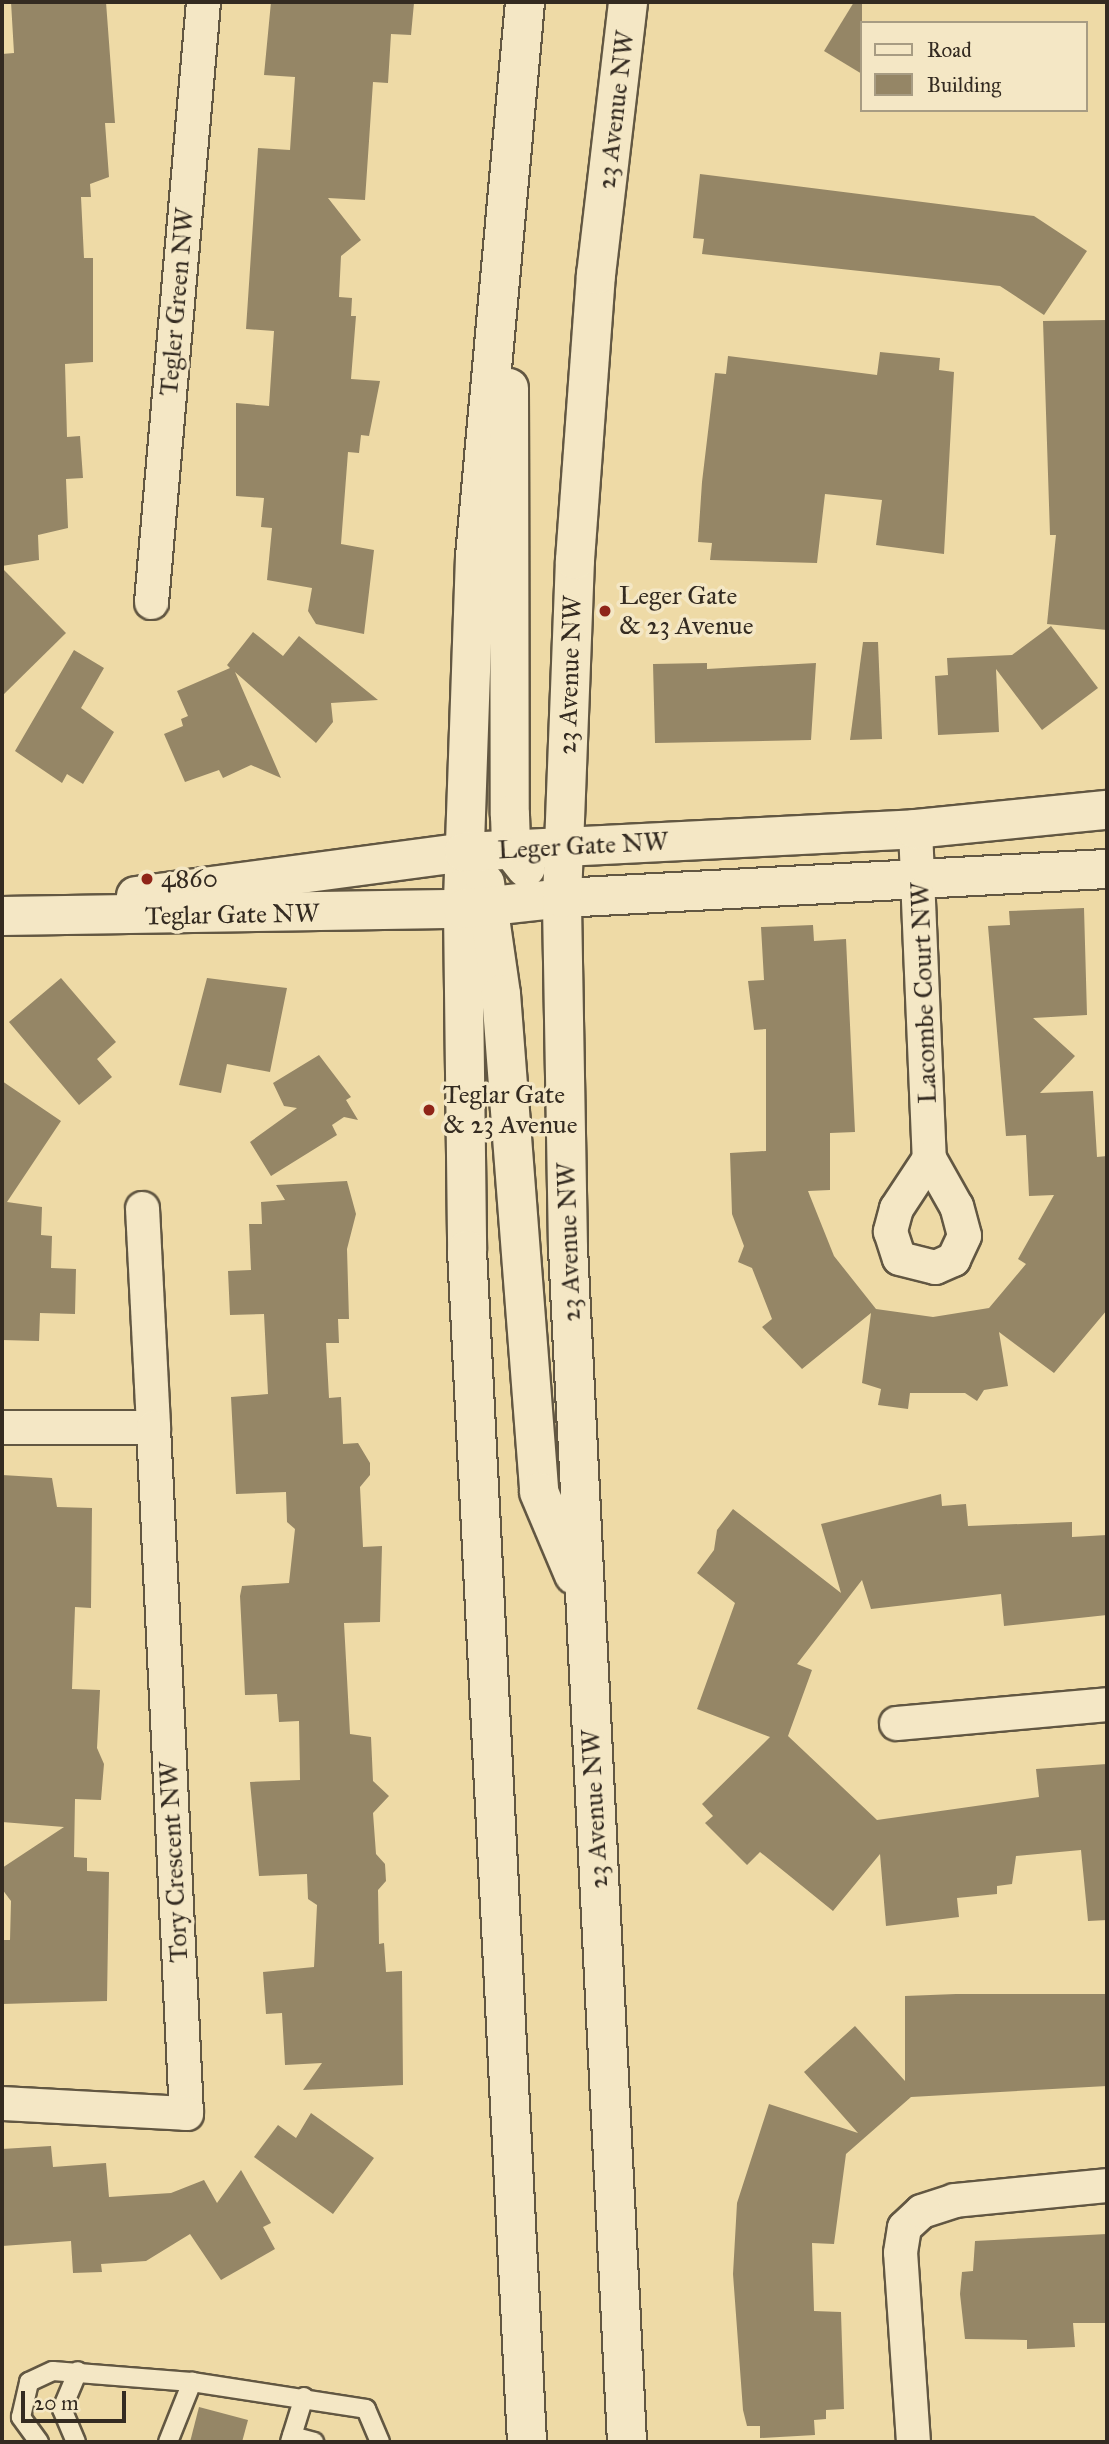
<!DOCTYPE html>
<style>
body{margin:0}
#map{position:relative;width:1109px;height:2444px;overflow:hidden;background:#eedaa6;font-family:"IM FELL Great Primer",serif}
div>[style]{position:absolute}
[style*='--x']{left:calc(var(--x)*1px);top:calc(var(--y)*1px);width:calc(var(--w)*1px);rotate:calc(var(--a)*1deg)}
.building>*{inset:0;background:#958666}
.roads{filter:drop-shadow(2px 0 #625742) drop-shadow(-2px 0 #625742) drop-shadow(0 2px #625742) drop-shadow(0 -2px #625742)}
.lane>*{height:18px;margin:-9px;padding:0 9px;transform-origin:9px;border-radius:9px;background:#f4e7c5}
.street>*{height:33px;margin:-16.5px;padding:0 16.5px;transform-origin:16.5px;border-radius:16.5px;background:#f4e7c5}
.secondary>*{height:38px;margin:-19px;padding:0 19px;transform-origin:19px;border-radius:19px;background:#f4e7c5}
.dots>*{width:19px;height:19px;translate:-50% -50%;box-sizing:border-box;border:4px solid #f4e7c5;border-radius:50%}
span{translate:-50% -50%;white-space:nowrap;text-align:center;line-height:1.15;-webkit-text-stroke:7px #f4e7c5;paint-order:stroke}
.street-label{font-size:26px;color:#342b21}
.poi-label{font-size:26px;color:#342b21}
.left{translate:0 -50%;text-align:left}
.frame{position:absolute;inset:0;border:4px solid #342b21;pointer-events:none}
.legend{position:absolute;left:860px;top:21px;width:228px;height:91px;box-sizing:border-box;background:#f4e7c5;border:2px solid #a79c83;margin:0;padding:9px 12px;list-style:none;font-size:21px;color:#342b21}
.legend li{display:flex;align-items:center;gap:14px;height:35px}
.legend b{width:35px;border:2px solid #a79c83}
.scale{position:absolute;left:21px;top:2391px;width:105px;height:32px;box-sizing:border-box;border:4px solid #342b21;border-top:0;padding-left:9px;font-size:21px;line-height:24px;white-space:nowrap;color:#342b21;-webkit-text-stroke:5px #f4e7c5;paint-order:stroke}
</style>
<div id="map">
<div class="building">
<i style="clip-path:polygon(11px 2px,106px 2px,115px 123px,105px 123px,109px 177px,90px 184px,91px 197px,81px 197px,84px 258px,93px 258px,93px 362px,65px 364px,67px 437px,80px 436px,83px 478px,66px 479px,68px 528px,38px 535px,39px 560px,2px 566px,2px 54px,14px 53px)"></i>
<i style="clip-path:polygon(271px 2px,414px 3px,411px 35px,391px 34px,388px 83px,373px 82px,365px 200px,328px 198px,361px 240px,341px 256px,339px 297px,352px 298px,351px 316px,356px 316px,351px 379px,380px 381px,369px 436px,361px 435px,359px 453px,348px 452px,341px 544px,374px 550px,364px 634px,316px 624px,308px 611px,312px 588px,267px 580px,272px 528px,261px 527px,264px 498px,236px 496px,236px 403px,269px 406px,274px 331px,246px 329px,258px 148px,290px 150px,295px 77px,264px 75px)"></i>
<i style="clip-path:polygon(854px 2px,862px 2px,862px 74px,824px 51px)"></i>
<i style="clip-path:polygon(700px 174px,1034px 216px,1087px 251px,1044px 315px,1000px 286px,702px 254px,704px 239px,693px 238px)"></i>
<i style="clip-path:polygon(1107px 320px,1107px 630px,1047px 624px,1056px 535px,1050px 535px,1043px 321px)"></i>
<i style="clip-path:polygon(880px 352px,940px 358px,939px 370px,954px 372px,944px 554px,876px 545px,882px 500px,825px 494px,817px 563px,710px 560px,712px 543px,698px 542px,702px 482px,715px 373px,726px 374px,728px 356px,877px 375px)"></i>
<i style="clip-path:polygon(2px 568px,66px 633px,2px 696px)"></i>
<i style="clip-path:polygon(1051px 626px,1098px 688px,1042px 730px,996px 669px,999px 732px,938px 735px,935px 676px,948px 675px,947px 658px,1012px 655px)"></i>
<i style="clip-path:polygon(253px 632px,283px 656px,299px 636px,378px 700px,331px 703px,333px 722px,316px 743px,235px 672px,281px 778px,251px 765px,223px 778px,219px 770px,185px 782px,164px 734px,183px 726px,181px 719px,188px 716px,177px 691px,230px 668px,227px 665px)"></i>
<i style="clip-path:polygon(863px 642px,878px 642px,882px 739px,850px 740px)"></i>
<i style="clip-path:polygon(74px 650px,104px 668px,81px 708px,114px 732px,83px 784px,67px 774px,62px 783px,15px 751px)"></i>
<i style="clip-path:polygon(707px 663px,707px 669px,816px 663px,811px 740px,655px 743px,653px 664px)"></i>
<i style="clip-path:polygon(1084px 908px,1087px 1015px,1033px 1018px,1075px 1056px,1040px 1093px,1093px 1091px,1097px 1157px,1107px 1156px,1107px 1310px,1054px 1373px,999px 1332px,1008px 1386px,984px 1390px,977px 1401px,965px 1393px,910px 1393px,908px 1409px,878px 1405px,881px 1389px,862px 1383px,871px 1313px,802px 1369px,762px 1327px,772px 1319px,752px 1268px,738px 1262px,744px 1246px,732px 1214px,730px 1153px,766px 1151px,766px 1029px,754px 1030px,748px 981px,764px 980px,761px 927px,813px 925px,814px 941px,846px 939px,855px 1132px,830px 1133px,830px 1190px,808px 1191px,834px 1256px,876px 1309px,933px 1317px,989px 1308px,1026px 1264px,1018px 1259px,1054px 1195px,1029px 1196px,1026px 1135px,1006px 1136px,988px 926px,1010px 925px,1009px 911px)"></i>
<i style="clip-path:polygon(61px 978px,116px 1042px,97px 1059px,112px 1077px,79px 1105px,9px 1022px)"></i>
<i style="clip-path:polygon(207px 978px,287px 988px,270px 1072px,227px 1064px,221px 1093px,179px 1085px)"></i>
<i style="clip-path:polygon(319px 1055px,351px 1097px,346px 1100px,358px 1120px,344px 1117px,332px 1125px,337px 1135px,271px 1176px,250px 1142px,297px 1108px,284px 1106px,273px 1083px)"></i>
<i style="clip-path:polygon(2px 1081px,61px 1121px,7px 1202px,42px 1207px,41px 1235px,52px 1236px,51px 1268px,76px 1269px,75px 1314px,40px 1313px,39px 1341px,2px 1340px)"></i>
<i style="clip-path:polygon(347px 1181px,356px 1214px,347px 1249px,349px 1319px,338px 1319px,339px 1343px,326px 1343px,329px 1398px,341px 1397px,343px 1444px,358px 1443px,370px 1463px,370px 1475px,360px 1487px,363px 1547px,382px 1546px,380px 1622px,344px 1623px,350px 1734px,371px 1737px,373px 1781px,389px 1796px,373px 1813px,376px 1854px,385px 1864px,386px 1881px,378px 1890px,379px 1944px,384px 1943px,386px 1972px,402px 1971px,403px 2085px,303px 2090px,322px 2063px,285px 2065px,282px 2013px,266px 2014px,263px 1972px,314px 1967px,317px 1905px,308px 1899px,307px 1874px,259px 1876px,250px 1782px,300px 1780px,299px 1721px,279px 1722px,277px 1694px,245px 1695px,240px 1596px,242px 1586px,289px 1583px,295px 1529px,287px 1522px,286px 1492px,236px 1494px,231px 1397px,268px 1394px,264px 1314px,230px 1315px,228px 1271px,251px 1270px,249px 1224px,262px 1224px,261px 1202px,285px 1200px,276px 1185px)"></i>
<i style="clip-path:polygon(2px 1475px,52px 1478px,57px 1507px,92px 1508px,91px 1608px,75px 1607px,72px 1689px,100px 1690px,97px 1748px,104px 1764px,101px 1800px,75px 1799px,74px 1857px,87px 1858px,87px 1871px,109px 1872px,107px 2001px,2px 2004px,2px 1940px,10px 1940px,11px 1901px,2px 1889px,2px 1868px,64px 1827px,2px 1822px)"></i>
<i style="clip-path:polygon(941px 1494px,942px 1506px,966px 1504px,968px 1526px,1072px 1522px,1072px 1537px,1107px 1535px,1107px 1615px,1004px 1626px,1001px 1594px,871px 1609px,862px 1580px,797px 1664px,812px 1670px,788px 1736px,877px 1820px,1039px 1797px,1036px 1769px,1107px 1764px,1107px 1920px,1088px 1921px,1081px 1850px,1016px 1856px,1012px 1884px,997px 1886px,997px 1894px,957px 1898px,959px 1917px,886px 1926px,880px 1854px,833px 1911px,760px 1852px,747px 1865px,705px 1823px,713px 1816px,702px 1804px,770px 1737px,697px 1709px,735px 1603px,697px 1573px,714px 1550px,717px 1530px,733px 1509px,841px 1593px,821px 1524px)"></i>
<i style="clip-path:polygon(956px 1994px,1107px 1994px,1107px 2086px,911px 2097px,846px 2154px,834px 2244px,812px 2243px,814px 2311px,841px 2312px,844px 2409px,826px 2410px,826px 2419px,814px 2420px,815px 2435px,760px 2438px,760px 2426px,747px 2426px,743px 2410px,733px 2274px,737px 2203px,769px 2104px,858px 2133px,804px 2072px,855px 2026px,905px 2081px,905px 1996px)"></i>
<i style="clip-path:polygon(311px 2113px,374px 2158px,333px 2214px,254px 2157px,278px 2125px,296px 2138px)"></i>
<i style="clip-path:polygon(51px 2146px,53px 2167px,106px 2163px,109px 2197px,171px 2193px,204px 2180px,217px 2203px,241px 2170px,271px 2223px,263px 2227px,275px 2249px,221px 2280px,190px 2234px,146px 2261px,101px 2264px,102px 2272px,73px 2273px,71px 2241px,2px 2246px,2px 2149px)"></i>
<i style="clip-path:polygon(1107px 2234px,1107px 2323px,1073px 2323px,1075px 2347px,1027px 2349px,1027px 2340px,965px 2339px,960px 2294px,962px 2272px,973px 2271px,975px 2241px)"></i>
<i style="clip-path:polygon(199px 2407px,248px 2420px,242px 2442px,190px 2442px)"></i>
</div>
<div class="roads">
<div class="lane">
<i style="--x:292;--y:2436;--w:23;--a:15"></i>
<i style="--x:39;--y:2442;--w:31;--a:-126"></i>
<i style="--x:21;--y:2417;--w:36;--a:-77"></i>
<i style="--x:29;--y:2382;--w:26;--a:-25"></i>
<i style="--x:53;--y:2371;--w:139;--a:4.5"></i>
<i style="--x:76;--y:2442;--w:36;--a:-113"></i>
<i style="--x:62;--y:2409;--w:41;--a:-67.2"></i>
<i style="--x:168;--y:2442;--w:65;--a:-68.2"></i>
<i style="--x:192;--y:2382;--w:176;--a:8.8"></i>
<i style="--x:366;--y:2409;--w:36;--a:67"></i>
<i style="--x:290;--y:2442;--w:47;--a:-72.7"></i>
</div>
<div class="street">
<i style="--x:151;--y:602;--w:602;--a:-85.05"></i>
<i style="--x:915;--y:829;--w:329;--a:87.6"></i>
<i style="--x:929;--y:1158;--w:60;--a:123.4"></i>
<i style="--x:896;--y:1208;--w:24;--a:105"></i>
<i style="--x:890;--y:1231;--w:28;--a:72"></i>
<i style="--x:899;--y:1258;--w:37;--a:14"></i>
<i style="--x:935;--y:1267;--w:20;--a:-24"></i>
<i style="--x:953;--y:1259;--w:26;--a:-65"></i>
<i style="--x:964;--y:1235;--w:30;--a:-105"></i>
<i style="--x:956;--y:1206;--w:55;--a:-119.4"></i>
<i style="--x:142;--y:1208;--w:219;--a:87.1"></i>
<i style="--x:2;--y:1427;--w:151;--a:0"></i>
<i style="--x:153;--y:1427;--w:687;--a:87.25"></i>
<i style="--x:186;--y:2113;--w:184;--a:-176.9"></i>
<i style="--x:896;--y:1723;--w:212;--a:-5.1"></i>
<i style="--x:913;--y:2442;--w:190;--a:-93.9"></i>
<i style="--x:900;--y:2252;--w:25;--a:-81"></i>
<i style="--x:904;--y:2227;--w:23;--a:-43"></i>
<i style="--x:921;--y:2211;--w:35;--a:-18"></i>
<i style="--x:954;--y:2200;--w:154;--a:-5.6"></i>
</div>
<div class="secondary">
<i style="--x:525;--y:2;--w:557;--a:95.15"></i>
<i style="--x:475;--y:557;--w:352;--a:92"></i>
<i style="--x:463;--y:909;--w:341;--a:89.3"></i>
<i style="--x:467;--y:1250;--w:1194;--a:87.12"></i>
<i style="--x:509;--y:388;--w:427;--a:89.9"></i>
<i style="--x:510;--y:815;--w:34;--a:88"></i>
<i style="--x:511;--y:849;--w:24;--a:52"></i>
<i style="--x:485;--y:883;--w:112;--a:81.8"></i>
<i style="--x:501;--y:994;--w:499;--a:85.6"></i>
<i style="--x:539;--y:1492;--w:90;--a:67.1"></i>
<i style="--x:136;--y:896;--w:331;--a:-7.6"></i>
<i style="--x:464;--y:852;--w:452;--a:-2.9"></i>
<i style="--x:915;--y:829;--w:193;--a:-5.7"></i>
<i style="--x:2;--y:916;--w:461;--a:-0.9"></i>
<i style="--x:463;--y:909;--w:100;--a:-6.3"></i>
<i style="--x:562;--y:898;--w:546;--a:-3.05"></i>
<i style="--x:627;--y:2442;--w:1195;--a:-92.83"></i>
<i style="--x:568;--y:1248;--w:350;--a:-91"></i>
<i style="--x:562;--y:898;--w:338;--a:-87.8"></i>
<i style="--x:575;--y:560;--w:286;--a:-85.8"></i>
<i style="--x:596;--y:275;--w:275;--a:-83.3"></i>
</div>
</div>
<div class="dots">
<i style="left:605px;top:611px;background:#8f2418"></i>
<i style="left:147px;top:879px;background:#8f2418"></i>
<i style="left:429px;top:1110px;background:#8f2418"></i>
</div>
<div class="street-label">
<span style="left:616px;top:110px;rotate:-83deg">23 Avenue NW</span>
<span style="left:177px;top:302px;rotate:-85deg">Tegler Green NW</span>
<span style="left:570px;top:675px;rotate:-88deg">23 Avenue NW</span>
<span style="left:583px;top:846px;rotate:-3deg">Leger Gate NW</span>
<span style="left:232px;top:915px;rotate:-1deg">Teglar Gate NW</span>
<span style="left:924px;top:993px;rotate:-92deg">Lacombe Court NW</span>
<span style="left:569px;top:1242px;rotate:-92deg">23 Avenue NW</span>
<span style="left:595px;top:1809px;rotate:-93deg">23 Avenue NW</span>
<span style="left:174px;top:1862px;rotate:-93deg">Tory Crescent NW</span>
</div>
<div class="poi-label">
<span class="left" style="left:619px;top:611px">Leger Gate<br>&amp; 23 Avenue</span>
<span class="left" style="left:161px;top:879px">4860</span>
<span class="left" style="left:443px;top:1110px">Teglar Gate<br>&amp; 23 Avenue</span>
</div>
<div class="frame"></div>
<ul class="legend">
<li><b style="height:9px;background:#f4e7c5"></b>Road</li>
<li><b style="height:19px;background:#958666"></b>Building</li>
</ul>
<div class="scale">20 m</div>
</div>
